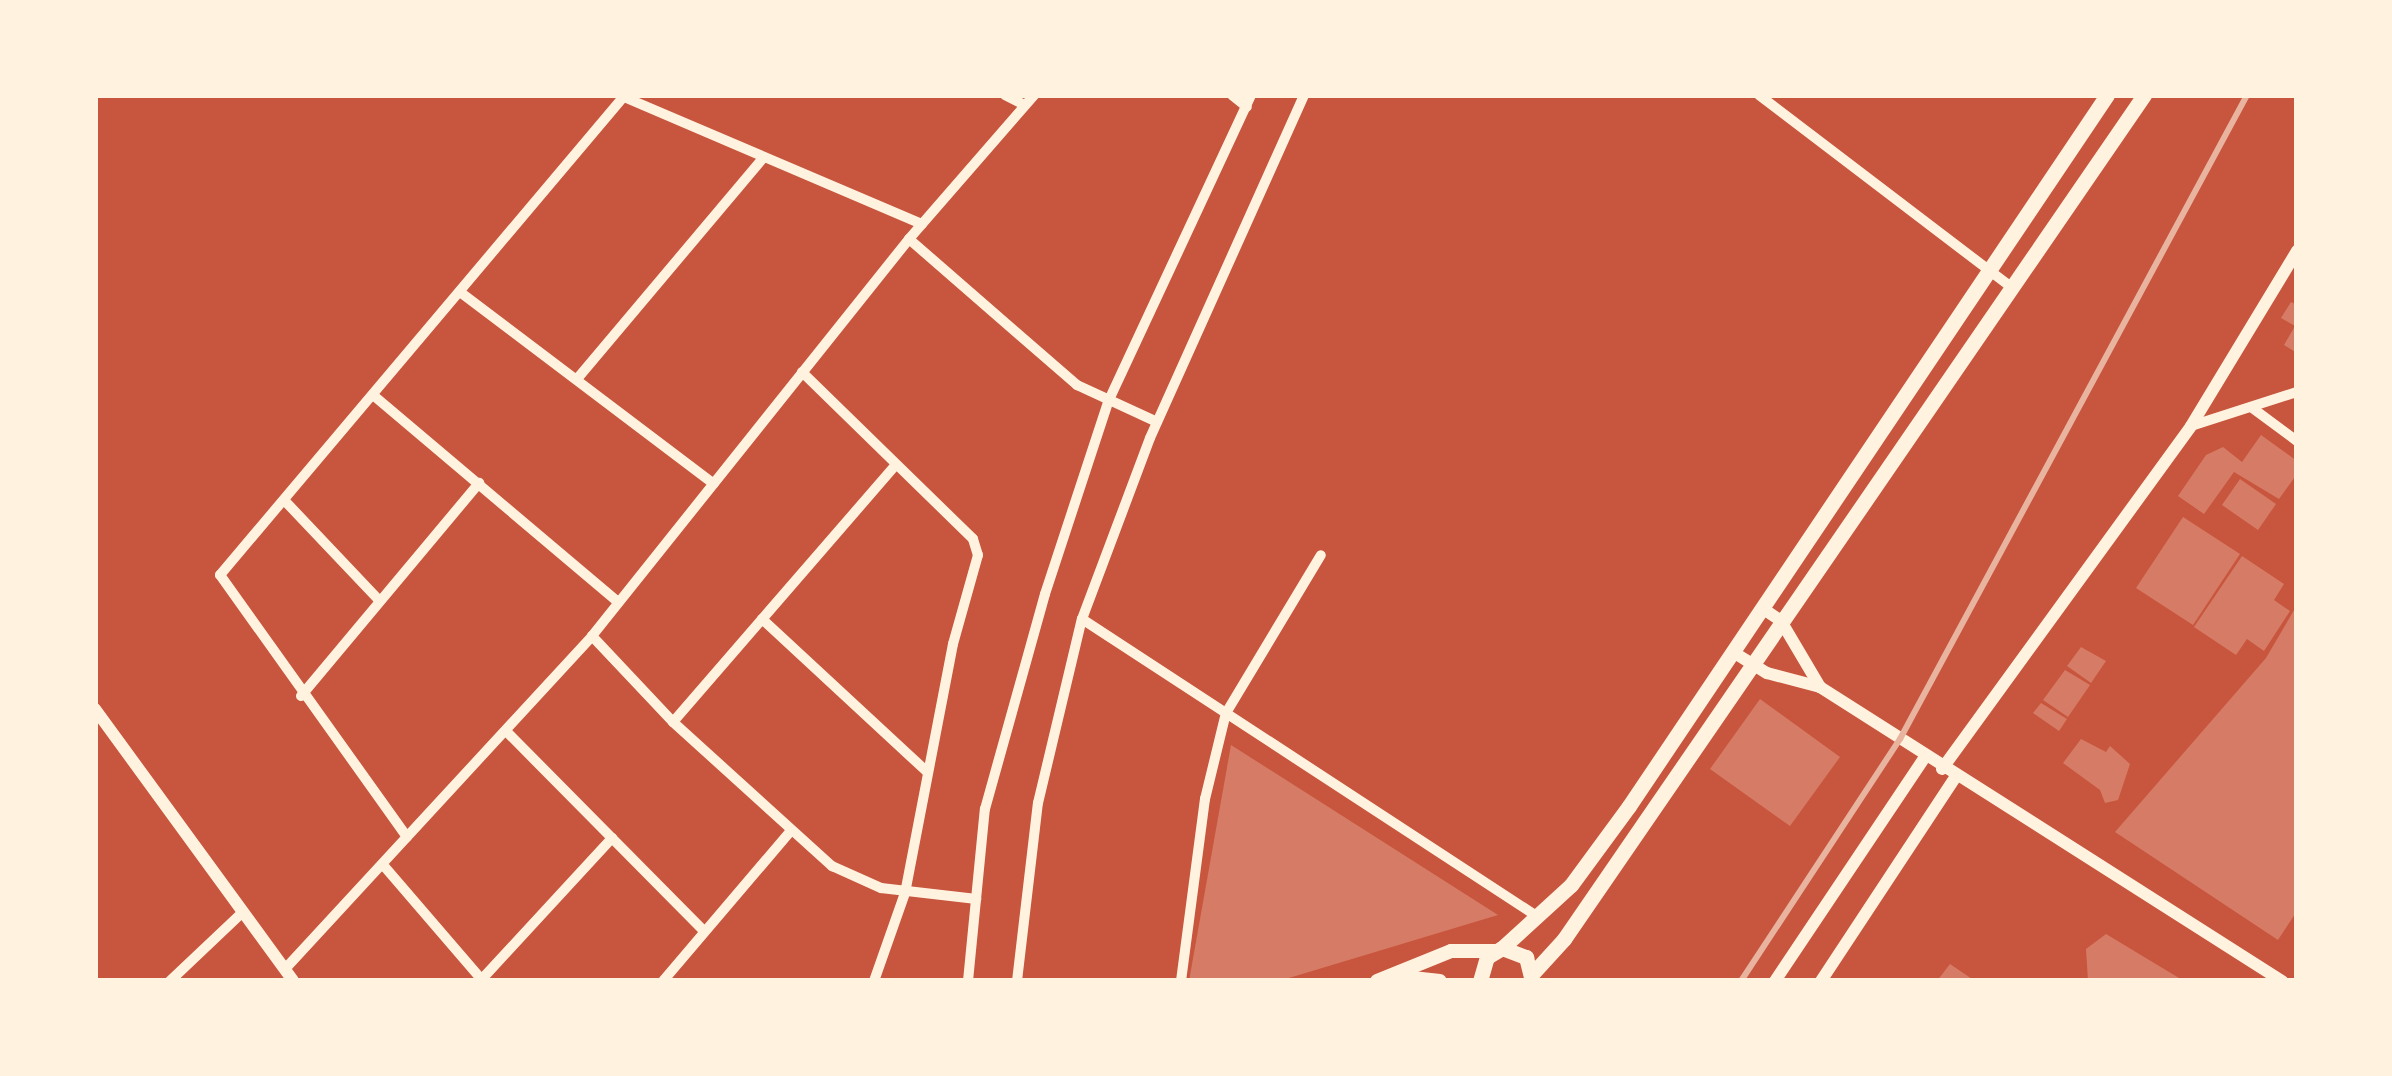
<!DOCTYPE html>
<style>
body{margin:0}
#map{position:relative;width:2392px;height:1076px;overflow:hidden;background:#c8553d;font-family:"Roboto Condensed",sans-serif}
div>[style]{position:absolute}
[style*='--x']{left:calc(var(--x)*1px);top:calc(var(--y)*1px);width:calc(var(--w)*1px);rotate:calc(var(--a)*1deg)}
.building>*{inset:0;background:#d67c66}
.minor>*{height:10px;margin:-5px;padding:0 5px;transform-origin:5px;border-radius:5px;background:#fff3e0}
.tertiary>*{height:12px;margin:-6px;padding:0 6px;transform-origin:6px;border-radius:6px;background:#fff3e0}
.secondary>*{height:14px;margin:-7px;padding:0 7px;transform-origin:7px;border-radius:7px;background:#fff3e0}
.primary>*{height:15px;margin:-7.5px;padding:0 7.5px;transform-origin:7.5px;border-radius:7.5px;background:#fff3e0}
.rail>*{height:6px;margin:-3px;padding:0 3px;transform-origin:3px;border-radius:3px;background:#e9b49f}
span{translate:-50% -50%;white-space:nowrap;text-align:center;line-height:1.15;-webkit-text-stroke:10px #fff3e0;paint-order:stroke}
.frame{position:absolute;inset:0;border:98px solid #fff3e0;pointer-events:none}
</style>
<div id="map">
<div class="building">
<i style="clip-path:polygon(2291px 302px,2297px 305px,2297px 353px,2284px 345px,2295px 326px,2281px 318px)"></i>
<i style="clip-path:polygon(2261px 435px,2297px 461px,2297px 474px,2279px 499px,2234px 472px,2204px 514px,2178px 496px,2206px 455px,2223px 447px,2242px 462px)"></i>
<i style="clip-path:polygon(2240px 479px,2276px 504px,2258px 530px,2222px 505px)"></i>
<i style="clip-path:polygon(2183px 517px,2240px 554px,2193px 625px,2136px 588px)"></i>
<i style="clip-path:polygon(2242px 556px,2284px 584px,2274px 600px,2290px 611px,2264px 651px,2247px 639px,2236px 655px,2194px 627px)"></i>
<i style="clip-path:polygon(2297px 605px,2297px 911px,2278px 940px,2115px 832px,2266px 658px)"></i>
<i style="clip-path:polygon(2081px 647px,2106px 661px,2091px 683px,2067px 666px)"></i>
<i style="clip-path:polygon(2065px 670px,2090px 685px,2068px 717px,2043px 700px)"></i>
<i style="clip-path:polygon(1760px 699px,1840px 757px,1790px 826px,1710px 769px)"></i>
<i style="clip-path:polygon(2041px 703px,2067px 719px,2059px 731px,2033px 713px)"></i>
<i style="clip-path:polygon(2081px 739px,2106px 752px,2110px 746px,2130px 764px,2118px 800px,2105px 803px,2100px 790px,2063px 763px)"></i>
<i style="clip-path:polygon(1231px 745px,1498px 915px,1279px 981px,1189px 981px)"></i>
<i style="clip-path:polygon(2106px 934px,2184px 981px,2088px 981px,2086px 949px)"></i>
<i style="clip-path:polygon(1950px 964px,1975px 981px,1937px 981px)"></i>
</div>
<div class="minor">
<i style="--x:1005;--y:95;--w:22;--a:27"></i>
<i style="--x:1232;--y:95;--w:19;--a:39"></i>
<i style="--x:1759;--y:95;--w:317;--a:37.3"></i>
<i style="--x:624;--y:97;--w:324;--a:23.1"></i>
<i style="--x:909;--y:239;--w:223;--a:41"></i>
<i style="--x:1077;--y:385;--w:88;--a:24.8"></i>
<i style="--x:460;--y:292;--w:318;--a:37.1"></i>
<i style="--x:802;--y:372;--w:239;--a:44.3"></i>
<i style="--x:973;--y:539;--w:17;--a:73"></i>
<i style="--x:978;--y:555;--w:92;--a:105.7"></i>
<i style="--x:953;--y:644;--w:254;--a:100.9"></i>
<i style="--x:905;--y:893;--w:93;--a:109.4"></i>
<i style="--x:577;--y:379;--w:290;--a:-49.9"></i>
<i style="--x:373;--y:395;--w:321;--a:40.2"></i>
<i style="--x:2251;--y:407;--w:57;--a:36.5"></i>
<i style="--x:2191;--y:426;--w:111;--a:-17.8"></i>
<i style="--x:284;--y:500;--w:139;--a:46.5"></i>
<i style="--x:762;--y:619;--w:224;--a:42.8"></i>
<i style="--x:1082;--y:619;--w:545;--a:33.16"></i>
<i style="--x:592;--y:636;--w:118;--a:46.7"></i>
<i style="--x:673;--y:722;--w:215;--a:42.2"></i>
<i style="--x:832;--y:866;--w:54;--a:24.2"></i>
<i style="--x:881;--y:888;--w:96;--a:6.6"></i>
<i style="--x:301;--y:696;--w:278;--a:-50.1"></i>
<i style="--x:673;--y:722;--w:337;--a:-49.1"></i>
<i style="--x:507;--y:732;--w:280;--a:45.3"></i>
<i style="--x:407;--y:837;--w:322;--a:-125.5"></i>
<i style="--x:220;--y:575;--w:628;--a:-49.84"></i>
<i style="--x:384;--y:866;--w:152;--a:49.3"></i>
<i style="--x:285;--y:969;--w:453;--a:-47.3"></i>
<i style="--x:592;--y:636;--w:508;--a:-51.39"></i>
<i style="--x:909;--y:239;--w:191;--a:-49"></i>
<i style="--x:482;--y:979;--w:192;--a:-47.3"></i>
<i style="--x:170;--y:981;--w:99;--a:-43.4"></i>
<i style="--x:663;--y:981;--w:196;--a:-49.6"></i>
<i style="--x:968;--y:981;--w:173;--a:-84.4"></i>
<i style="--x:985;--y:809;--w:223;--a:-74.4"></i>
<i style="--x:1045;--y:594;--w:202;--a:-71.8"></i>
<i style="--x:1108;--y:402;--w:339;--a:-65"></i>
<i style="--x:1017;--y:981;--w:179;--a:-83.3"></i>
<i style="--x:1038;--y:803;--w:189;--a:-76.6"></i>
<i style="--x:1082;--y:619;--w:193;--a:-69.4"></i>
<i style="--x:1150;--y:438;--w:376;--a:-65.8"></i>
<i style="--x:1181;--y:981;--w:184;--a:-82.5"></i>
<i style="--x:1205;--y:799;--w:89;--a:-76.3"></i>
<i style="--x:1226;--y:713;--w:184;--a:-59"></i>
</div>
<div class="tertiary">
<i style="--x:1762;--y:608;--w:23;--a:34"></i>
<i style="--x:1781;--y:621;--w:77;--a:59.4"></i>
<i style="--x:1820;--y:687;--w:548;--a:32.47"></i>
<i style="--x:1733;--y:652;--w:40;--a:32"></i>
<i style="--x:1767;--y:673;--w:55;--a:14.8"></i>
<i style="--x:95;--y:709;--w:336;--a:53.9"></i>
<i style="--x:1942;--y:769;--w:424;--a:-54"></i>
<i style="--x:2191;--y:426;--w:205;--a:-58.8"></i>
<i style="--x:1775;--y:981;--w:270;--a:-56.2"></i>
<i style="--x:1821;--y:981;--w:243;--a:-56.6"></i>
</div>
<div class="secondary">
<i style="--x:1394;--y:976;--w:46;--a:6.2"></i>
<i style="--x:1377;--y:981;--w:80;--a:-22.1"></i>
<i style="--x:1451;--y:951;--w:43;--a:0"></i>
</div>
<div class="primary">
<i style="--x:1502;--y:948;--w:93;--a:-42.4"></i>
<i style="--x:1571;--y:885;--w:98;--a:-53.7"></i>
<i style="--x:1629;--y:806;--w:857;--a:-56.09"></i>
<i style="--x:1533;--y:973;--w:46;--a:-47.6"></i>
<i style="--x:1564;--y:939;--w:1024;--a:-55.5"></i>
<i style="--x:1480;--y:981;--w:25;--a:-74"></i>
<i style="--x:1487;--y:957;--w:17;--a:-31"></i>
<i style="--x:1502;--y:948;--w:26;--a:21"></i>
<i style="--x:1526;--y:957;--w:25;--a:76"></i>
</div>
<div class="rail">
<i style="--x:1741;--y:981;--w:290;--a:-56.7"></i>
<i style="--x:1900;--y:739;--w:732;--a:-61.68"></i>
</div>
<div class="frame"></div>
</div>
